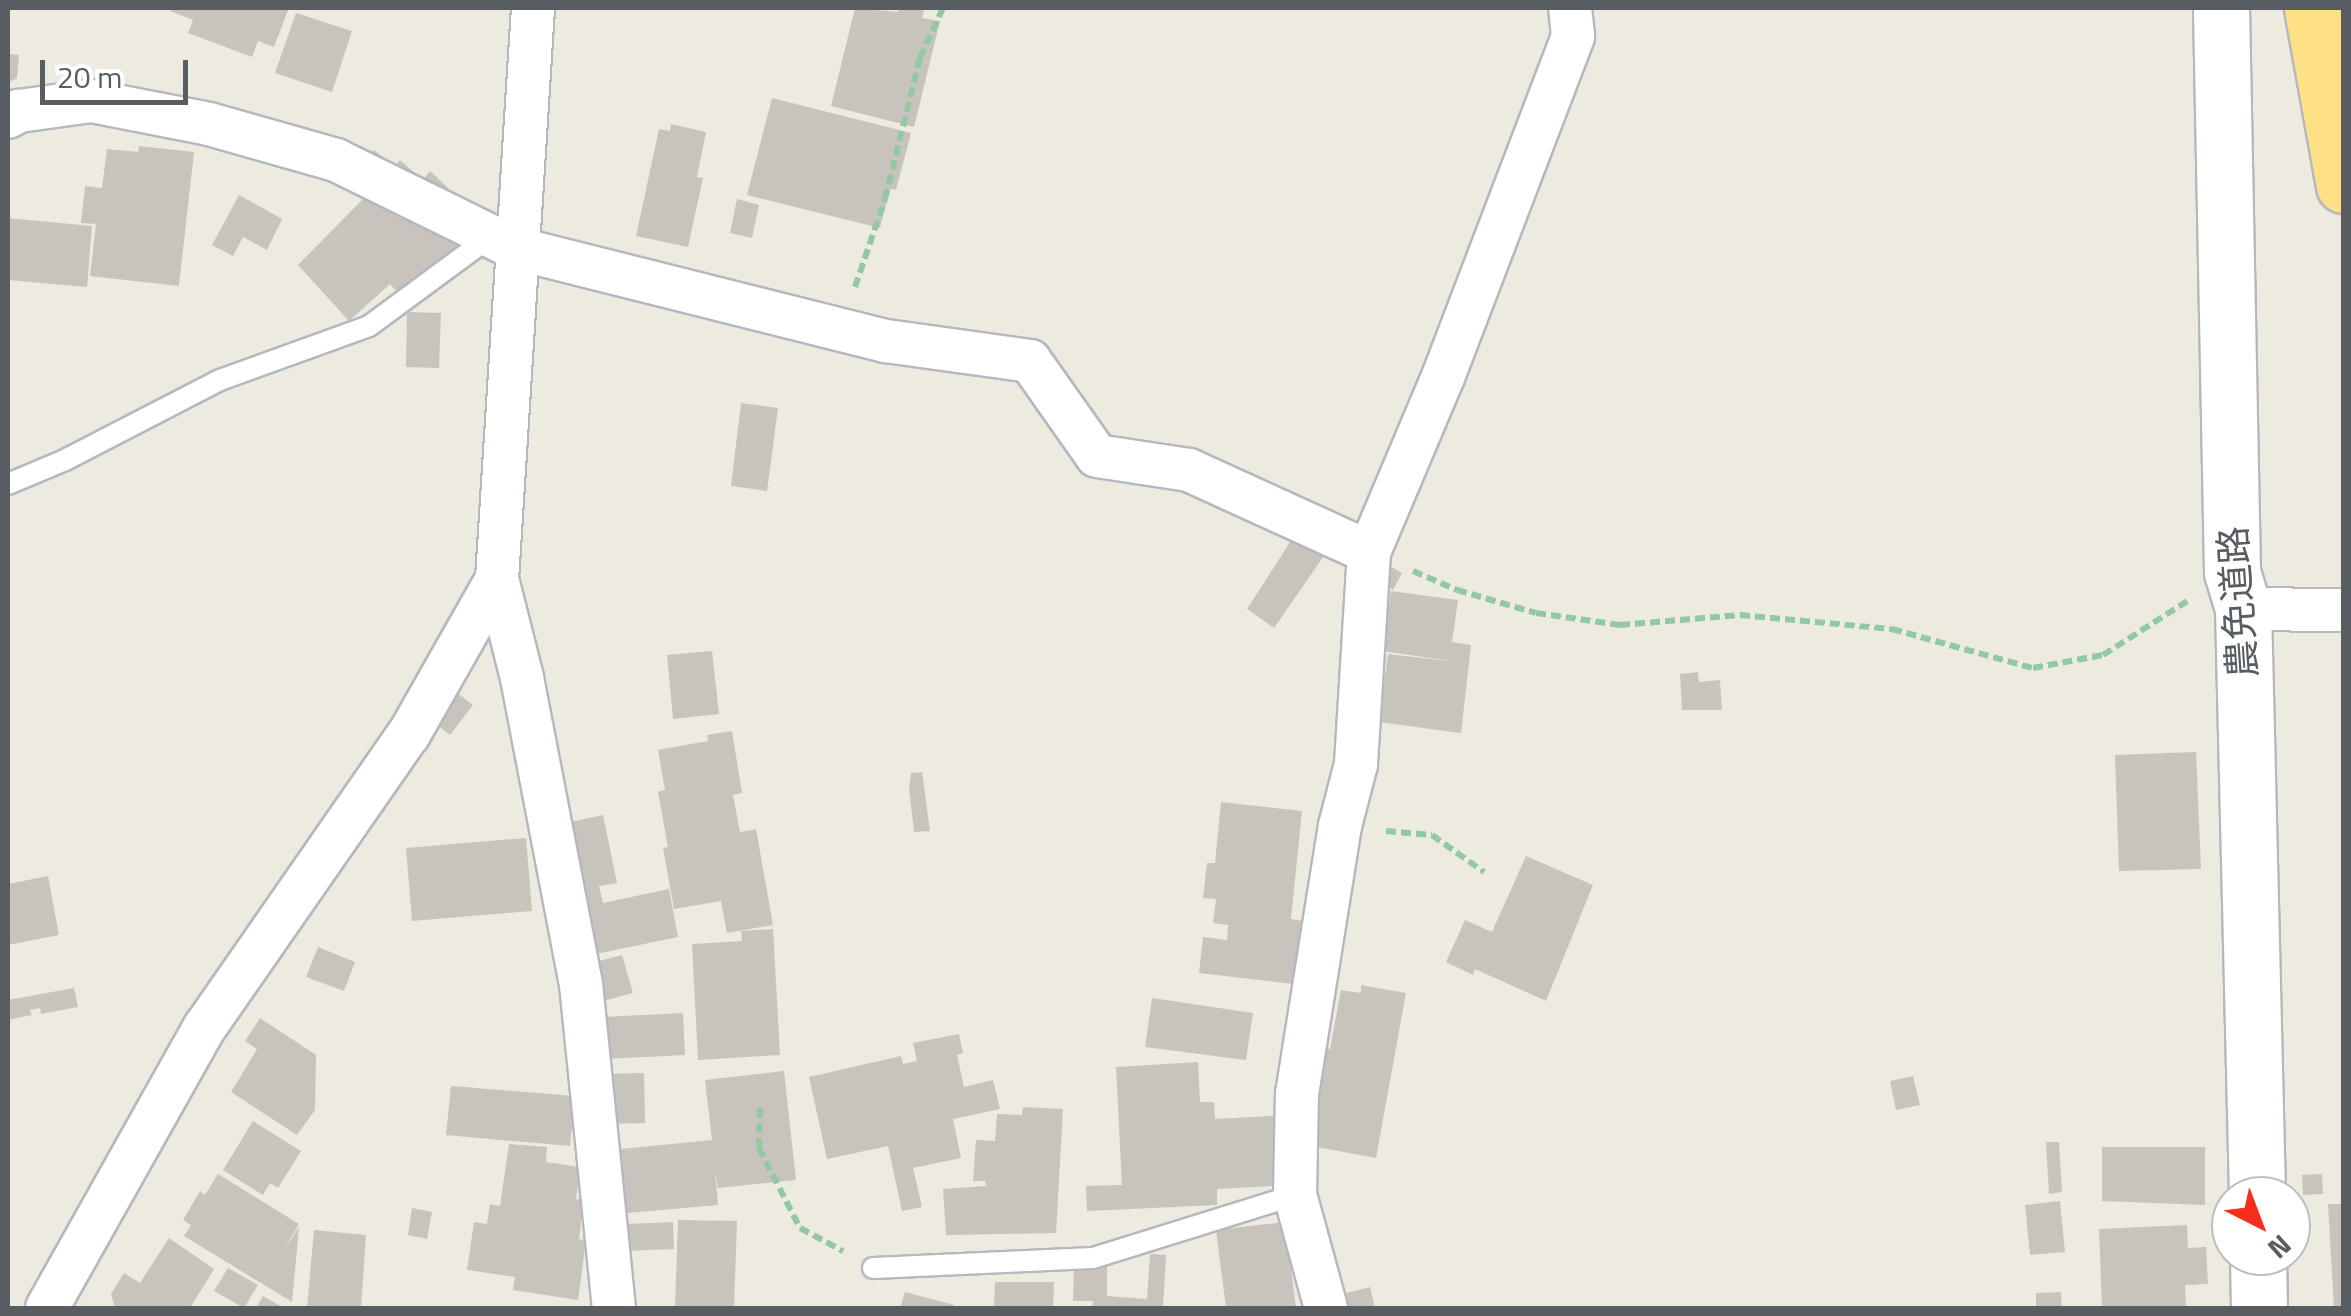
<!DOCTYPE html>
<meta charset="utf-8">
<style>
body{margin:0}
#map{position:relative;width:2351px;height:1316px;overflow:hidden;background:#edeadf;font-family:"Titillium Web","Noto Sans JP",sans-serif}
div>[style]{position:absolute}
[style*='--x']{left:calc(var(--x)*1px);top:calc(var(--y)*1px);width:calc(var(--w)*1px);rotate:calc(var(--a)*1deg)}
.building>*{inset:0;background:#c8c4bd}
.path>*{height:6px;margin-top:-3px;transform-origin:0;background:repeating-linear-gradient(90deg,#92c8a2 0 10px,transparent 0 15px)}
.roads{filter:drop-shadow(2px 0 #b5b8be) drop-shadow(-2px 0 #b5b8be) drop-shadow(0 2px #b5b8be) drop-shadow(0 -2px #b5b8be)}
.lane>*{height:20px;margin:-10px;padding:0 10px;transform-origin:10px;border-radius:10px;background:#fff}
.street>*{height:42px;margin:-21px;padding:0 21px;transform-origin:21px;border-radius:21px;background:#fff}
.secondary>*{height:55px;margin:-27.5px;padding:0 27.5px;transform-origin:27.5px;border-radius:27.5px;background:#fff}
.highway>*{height:55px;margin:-27.5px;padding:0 27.5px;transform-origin:27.5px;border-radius:27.5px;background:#ffe085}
span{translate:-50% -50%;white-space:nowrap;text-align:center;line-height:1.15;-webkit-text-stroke:8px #fff;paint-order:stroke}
.street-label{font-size:38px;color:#585d62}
.frame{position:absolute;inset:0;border:10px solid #585d62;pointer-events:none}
.north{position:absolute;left:2211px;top:1176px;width:100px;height:100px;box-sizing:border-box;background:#fff;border:2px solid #bcbec0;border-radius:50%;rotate:138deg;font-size:28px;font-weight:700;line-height:40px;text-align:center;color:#585d62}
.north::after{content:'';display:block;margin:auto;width:35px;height:45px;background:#f62e1c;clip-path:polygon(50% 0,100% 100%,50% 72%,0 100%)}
.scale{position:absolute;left:40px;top:60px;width:148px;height:45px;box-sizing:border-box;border:5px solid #585d62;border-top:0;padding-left:12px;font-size:30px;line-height:35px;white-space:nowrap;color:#585d62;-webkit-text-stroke:8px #fff;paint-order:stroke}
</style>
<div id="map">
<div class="building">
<i style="clip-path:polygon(171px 8px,289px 8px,274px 47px,258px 41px,252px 57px,188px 33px,193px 20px,170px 11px)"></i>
<i style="clip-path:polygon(855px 8px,898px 12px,899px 8px,915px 8px,924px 10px,922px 18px,940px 21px,914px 127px,831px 106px)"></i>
<i style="clip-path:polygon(296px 13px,352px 31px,332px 92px,275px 73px)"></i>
<i style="clip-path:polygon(8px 54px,19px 55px,17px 78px,8px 83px)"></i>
<i style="clip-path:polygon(772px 98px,911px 133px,896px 190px,890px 189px,880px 228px,747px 195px)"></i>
<i style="clip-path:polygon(671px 124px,706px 132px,697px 177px,703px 178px,688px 247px,636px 236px,659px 129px,670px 131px)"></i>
<i style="clip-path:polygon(139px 146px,194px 152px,179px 286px,90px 276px,96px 224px,81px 223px,85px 186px,102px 188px,107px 149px,138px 152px)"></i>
<i style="clip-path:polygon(374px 150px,394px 167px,400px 160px,423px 180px,430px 171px,484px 222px,401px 296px,390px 284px,349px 321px,298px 265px,366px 196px,347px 181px)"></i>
<i style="clip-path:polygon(239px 195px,282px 219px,267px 250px,243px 237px,233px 256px,212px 245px)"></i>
<i style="clip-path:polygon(737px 199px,759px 205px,752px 238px,730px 233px)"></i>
<i style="clip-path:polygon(8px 218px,92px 226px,87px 287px,8px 280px)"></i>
<i style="clip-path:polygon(407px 312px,441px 313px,439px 368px,406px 367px)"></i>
<i style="clip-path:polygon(741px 403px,778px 408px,767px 491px,731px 486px)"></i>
<i style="clip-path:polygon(1296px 533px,1326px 553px,1274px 628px,1247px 609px)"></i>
<i style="clip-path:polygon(1386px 564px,1402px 573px,1393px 590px,1376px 581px)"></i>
<i style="clip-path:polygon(1391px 591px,1458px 600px,1452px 642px,1471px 645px,1461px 733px,1379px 722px,1388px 654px,1457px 662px,1382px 651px)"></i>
<i style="clip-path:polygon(712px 651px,719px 714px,673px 719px,667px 655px)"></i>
<i style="clip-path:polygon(1698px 672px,1699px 682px,1720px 680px,1722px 710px,1682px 710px,1680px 674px)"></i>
<i style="clip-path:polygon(456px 692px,473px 705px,450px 735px,434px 722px)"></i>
<i style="clip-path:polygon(732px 731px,742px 793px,733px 795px,740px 832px,756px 829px,773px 925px,727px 933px,721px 901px,674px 909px,663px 848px,668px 847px,658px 792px,665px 790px,658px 750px,708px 741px,707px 735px)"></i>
<i style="clip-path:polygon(2196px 752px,2201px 869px,2119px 871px,2115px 755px)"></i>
<i style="clip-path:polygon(922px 772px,930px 831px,914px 832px,909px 788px,911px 773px)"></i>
<i style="clip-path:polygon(1221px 802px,1302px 811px,1291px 919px,1309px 922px,1302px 985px,1199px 973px,1203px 937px,1227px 940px,1228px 925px,1213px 923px,1216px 899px,1203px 898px,1207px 863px,1215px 863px)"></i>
<i style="clip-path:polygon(603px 815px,617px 883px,599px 886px,603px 903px,669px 889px,678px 937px,586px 956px,557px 825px)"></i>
<i style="clip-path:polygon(526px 838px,532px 911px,412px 921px,406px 848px)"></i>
<i style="clip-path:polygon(1526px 856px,1593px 885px,1546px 1001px,1475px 969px,1473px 975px,1446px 962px,1465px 920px,1492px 932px)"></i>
<i style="clip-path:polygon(48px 876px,59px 935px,8px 945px,8px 884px)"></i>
<i style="clip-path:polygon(773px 929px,780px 1055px,698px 1060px,692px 944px,742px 941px,741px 931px)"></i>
<i style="clip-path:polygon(318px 947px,355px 962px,344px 991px,306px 977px)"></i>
<i style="clip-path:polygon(622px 955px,633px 993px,596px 1003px,587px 964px)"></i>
<i style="clip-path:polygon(1361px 985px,1406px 993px,1376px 1158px,1311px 1146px,1324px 1048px,1330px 1049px,1341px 990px,1361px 993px)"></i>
<i style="clip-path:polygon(74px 988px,78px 1007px,41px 1014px,40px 1008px,30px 1010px,32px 1015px,8px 1020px,8px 1000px)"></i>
<i style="clip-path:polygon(1152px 998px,1253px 1013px,1246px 1060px,1145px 1047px)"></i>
<i style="clip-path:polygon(683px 1013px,685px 1055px,605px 1059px,603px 1017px)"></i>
<i style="clip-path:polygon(260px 1018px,316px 1055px,315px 1110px,297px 1135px,231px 1092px,257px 1049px,245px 1041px)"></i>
<i style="clip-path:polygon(959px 1034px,963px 1053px,957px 1055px,964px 1087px,993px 1080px,1000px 1109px,953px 1119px,961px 1158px,913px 1168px,922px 1207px,902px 1211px,888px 1146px,827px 1159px,809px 1077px,901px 1056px,903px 1064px,917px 1061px,913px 1043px)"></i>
<i style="clip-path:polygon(1198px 1062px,1200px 1102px,1214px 1102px,1215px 1119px,1290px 1115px,1293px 1185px,1217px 1189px,1217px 1205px,1087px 1211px,1086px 1186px,1122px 1185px,1116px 1067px)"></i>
<i style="clip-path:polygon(784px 1071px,796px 1180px,718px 1188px,715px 1172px,718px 1205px,617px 1214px,611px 1150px,712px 1140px,705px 1080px)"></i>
<i style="clip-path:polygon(644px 1073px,645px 1123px,606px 1124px,605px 1074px)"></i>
<i style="clip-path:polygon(1913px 1076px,1920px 1105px,1896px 1110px,1890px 1081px)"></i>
<i style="clip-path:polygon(451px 1086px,575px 1096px,570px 1146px,446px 1135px)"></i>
<i style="clip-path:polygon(1023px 1107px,1063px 1109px,1056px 1233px,946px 1235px,943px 1189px,986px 1186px,985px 1181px,973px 1181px,976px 1140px,995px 1141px,997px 1114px,1022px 1115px)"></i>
<i style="clip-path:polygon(253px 1121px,301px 1151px,278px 1188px,270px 1183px,263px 1195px,223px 1170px)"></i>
<i style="clip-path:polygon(2046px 1142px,2059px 1142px,2062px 1192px,2049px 1194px)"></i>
<i style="clip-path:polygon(509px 1144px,547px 1147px,546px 1162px,580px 1167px,576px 1199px,584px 1201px,579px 1239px,586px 1241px,578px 1300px,513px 1290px,515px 1277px,467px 1270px,474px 1222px,487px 1224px,490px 1204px,500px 1206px)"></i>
<i style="clip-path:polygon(2102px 1147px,2205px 1147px,2205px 1205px,2102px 1201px)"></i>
<i style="clip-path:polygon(218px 1174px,299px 1224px,282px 1253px,299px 1227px,292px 1302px,184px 1236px,191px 1225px,183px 1220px,200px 1191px,205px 1195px)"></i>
<i style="clip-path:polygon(2322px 1174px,2323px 1194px,2303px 1195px,2302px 1175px)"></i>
<i style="clip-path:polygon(2060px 1201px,2065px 1252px,2030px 1255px,2025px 1205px)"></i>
<i style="clip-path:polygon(2328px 1204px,2344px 1204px,2344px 1308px,2334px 1308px)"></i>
<i style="clip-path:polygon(412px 1208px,432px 1212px,427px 1239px,408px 1235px)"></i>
<i style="clip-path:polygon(678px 1220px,737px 1221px,734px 1308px,675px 1308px)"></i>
<i style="clip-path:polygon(673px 1222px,674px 1249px,625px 1251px,624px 1224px)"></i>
<i style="clip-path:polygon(1285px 1222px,1296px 1308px,1226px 1308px,1216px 1230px)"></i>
<i style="clip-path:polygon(2187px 1225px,2188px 1248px,2206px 1247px,2208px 1284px,2185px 1285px,2186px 1308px,2102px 1308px,2099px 1229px)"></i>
<i style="clip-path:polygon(314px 1230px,366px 1235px,361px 1308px,307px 1308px)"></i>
<i style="clip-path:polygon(169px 1238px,214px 1269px,190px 1308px,115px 1308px,111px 1294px,124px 1273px,140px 1283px)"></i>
<i style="clip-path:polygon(1150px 1254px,1166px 1255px,1163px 1308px,1092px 1308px,1093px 1301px,1073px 1301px,1074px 1265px,1107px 1265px,1107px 1296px,1147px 1299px)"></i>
<i style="clip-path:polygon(228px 1268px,258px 1285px,244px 1308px,214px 1291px)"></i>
<i style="clip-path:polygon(995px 1282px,1054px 1282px,1053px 1308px,994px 1308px)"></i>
<i style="clip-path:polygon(1370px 1287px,1375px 1308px,1329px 1308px,1327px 1298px)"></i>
<i style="clip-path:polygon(905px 1292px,954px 1305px,953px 1308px,900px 1308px)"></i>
<i style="clip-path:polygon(2061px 1292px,2062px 1308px,2036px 1308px,2036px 1293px)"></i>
<i style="clip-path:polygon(263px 1296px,284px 1308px,256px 1308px)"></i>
</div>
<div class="path">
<i style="--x:855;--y:287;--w:93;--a:-71.2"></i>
<i style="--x:885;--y:199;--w:145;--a:-76.1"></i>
<i style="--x:920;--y:58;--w:55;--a:-65.3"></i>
<i style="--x:1413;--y:571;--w:48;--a:23.4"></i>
<i style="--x:1457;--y:590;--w:82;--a:16.2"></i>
<i style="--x:1536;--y:613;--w:85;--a:8.1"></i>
<i style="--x:1620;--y:625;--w:120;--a:-4.8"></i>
<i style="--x:1740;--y:615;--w:153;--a:5.3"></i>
<i style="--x:1892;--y:629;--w:146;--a:15.5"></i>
<i style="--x:2033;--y:668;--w:71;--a:-10.5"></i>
<i style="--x:2103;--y:655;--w:102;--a:-32.6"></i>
<i style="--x:1386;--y:831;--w:46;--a:5"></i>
<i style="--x:1432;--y:835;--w:64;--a:35.4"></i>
<i style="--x:760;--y:1108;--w:40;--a:91.4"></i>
<i style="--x:759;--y:1148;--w:90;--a:62.9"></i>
<i style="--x:800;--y:1228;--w:49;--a:28.1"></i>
</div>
<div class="roads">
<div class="lane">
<i style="--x:8;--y:484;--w:62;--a:-22.8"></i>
<i style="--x:65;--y:460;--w:174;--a:-27.3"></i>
<i style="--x:220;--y:380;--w:158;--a:-19.9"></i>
<i style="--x:369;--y:326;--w:152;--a:-36.4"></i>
<i style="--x:873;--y:1268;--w:220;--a:-2.6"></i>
<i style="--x:1093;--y:1258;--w:212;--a:-17.3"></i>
</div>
<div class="street">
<i style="--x:8;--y:117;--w:13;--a:-29"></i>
<i style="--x:19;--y:111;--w:73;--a:-7.9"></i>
<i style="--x:91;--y:101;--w:120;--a:11"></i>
<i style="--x:209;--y:124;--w:132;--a:15.8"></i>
<i style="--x:336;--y:160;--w:199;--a:26.2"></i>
<i style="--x:515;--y:248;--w:382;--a:14.1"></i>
<i style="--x:886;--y:341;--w:145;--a:7.9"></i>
<i style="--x:1030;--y:361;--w:116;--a:54.8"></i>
<i style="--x:1097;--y:456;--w:93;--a:8.7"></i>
<i style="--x:1189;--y:470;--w:198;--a:24.5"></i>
<i style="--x:497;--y:579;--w:102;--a:75.8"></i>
<i style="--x:522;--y:678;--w:312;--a:79.1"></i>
<i style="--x:581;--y:984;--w:326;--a:84.2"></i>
<i style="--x:2243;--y:609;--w:101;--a:0.6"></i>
<i style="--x:47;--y:1308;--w:322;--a:-60.7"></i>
<i style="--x:205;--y:1027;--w:357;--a:-55.2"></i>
<i style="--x:409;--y:734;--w:178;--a:-60.4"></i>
<i style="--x:497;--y:579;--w:572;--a:-86.39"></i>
<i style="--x:1326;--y:1308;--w:117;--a:-105.3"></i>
<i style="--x:1295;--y:1195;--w:101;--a:-88.9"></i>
<i style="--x:1297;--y:1094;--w:271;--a:-80.9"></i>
<i style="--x:1340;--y:826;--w:64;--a:-75.5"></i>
<i style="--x:1356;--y:764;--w:212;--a:-86.5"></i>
<i style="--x:1369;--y:552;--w:190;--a:-67.1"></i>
<i style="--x:1443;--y:377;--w:365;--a:-69.1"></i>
<i style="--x:1573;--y:36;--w:28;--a:-96"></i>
</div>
<div class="secondary">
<i style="--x:2221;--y:8;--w:564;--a:88.88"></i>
<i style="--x:2232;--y:572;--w:39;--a:73"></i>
<i style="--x:2243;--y:609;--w:587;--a:88.63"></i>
<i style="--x:2258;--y:1256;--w:52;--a:88.9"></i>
</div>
<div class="highway">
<i style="--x:2312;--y:8;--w:180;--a:79.8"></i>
</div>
</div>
<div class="street-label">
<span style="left:2238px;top:602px;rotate:-94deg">農免道路</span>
</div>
<div class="frame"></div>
<div class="north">N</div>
<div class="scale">20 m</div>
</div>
